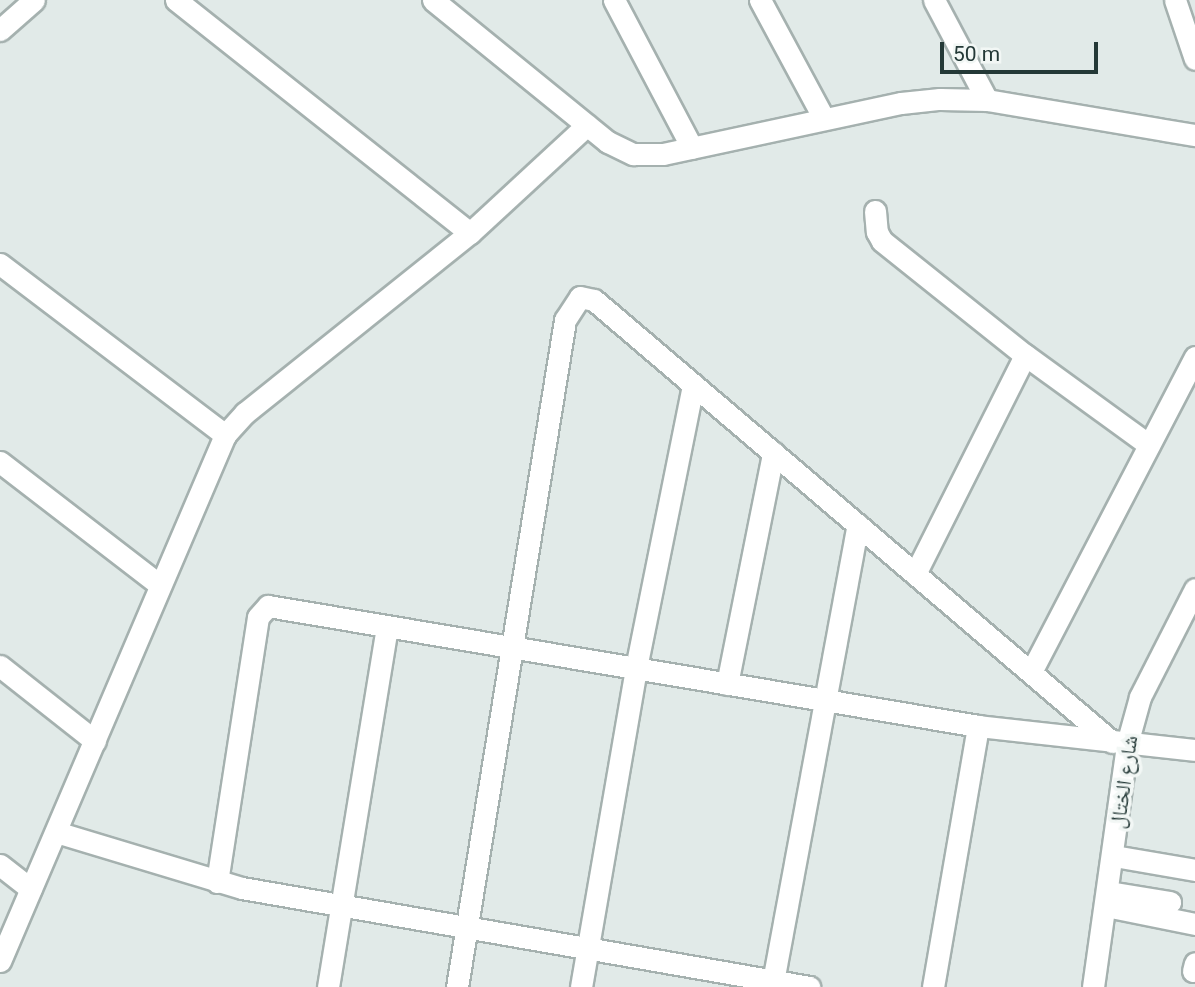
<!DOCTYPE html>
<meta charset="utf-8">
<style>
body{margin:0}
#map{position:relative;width:1195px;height:987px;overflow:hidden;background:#e1eae8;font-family:Roboto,"Noto Naskh Arabic",sans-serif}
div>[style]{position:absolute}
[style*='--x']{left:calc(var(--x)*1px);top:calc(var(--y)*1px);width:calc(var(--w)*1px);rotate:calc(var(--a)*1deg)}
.roads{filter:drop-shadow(2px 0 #a5b1af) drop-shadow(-2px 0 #a5b1af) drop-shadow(0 2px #a5b1af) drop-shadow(0 -2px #a5b1af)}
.minor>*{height:21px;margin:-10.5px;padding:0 10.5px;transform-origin:10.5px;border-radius:10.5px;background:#fff}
span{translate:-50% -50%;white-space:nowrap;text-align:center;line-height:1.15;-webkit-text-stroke:7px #f2f7f5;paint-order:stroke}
.street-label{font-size:21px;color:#243937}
.scale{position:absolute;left:940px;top:42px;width:158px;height:32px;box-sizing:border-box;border:4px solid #243937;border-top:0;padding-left:9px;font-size:21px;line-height:24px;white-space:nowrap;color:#243937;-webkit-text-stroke:5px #f2f7f5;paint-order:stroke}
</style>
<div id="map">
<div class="roads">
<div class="minor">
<i style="--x:176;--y:0;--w:375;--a:38.4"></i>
<i style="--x:433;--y:0;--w:225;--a:39.1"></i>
<i style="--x:608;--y:142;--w:28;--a:26"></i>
<i style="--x:633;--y:154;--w:30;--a:0"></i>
<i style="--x:663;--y:154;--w:243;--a:-12.1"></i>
<i style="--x:901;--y:103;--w:39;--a:-6"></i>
<i style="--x:940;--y:99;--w:47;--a:1.2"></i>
<i style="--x:987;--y:100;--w:211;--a:9.6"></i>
<i style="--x:614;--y:0;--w:167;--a:62.2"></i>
<i style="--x:760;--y:0;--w:135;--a:61.7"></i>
<i style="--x:934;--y:0;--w:113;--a:62.1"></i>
<i style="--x:1175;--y:0;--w:62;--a:71.3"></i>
<i style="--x:0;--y:30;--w:45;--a:-41.4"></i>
<i style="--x:875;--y:211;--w:21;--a:85"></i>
<i style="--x:877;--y:232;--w:10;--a:61"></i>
<i style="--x:882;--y:241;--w:183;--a:38.6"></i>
<i style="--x:1025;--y:355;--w:153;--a:36"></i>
<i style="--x:0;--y:264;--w:283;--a:37.2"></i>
<i style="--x:0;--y:462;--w:202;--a:37.6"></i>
<i style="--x:915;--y:574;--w:245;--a:-63.3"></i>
<i style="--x:0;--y:666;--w:121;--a:38.3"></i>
<i style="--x:1031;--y:672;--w:355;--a:-62.5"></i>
<i style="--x:727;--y:684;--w:236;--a:-78.7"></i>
<i style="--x:56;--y:832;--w:194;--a:16.8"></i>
<i style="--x:242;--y:888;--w:576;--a:9.9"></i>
<i style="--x:1114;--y:856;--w:82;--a:9.8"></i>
<i style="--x:0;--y:865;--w:39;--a:38"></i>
<i style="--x:217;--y:882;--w:268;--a:-81.2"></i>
<i style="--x:258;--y:617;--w:15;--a:-48"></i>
<i style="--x:268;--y:606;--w:720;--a:9.59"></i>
<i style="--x:978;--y:726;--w:218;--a:6.3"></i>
<i style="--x:1109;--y:892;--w:62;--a:9.3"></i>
<i style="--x:1106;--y:906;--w:91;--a:11.4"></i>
<i style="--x:0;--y:961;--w:572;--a:-66.84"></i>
<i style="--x:225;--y:435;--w:30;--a:-48"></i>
<i style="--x:245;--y:413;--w:288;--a:-38.7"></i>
<i style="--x:470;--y:233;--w:159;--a:-42.7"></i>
<i style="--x:1193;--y:971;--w:8;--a:-76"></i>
<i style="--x:328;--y:987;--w:365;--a:-80.7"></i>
<i style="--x:457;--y:987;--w:676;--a:-80.8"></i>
<i style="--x:565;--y:320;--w:27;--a:-57"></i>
<i style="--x:580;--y:297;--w:14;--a:12"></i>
<i style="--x:594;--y:300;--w:681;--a:40.47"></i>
<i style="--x:581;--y:987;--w:324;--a:-80.2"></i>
<i style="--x:636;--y:668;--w:289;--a:-78.6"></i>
<i style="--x:772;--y:987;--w:470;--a:-79.5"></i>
<i style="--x:933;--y:987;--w:265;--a:-80.2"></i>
<i style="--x:1093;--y:987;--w:245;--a:-82"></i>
<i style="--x:1127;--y:744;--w:49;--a:-74.5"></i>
<i style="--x:1140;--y:697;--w:121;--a:-63"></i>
</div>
</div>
<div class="street-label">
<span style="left:1124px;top:782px;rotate:-82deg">شارع الختال</span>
</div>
<div class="scale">50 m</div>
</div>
